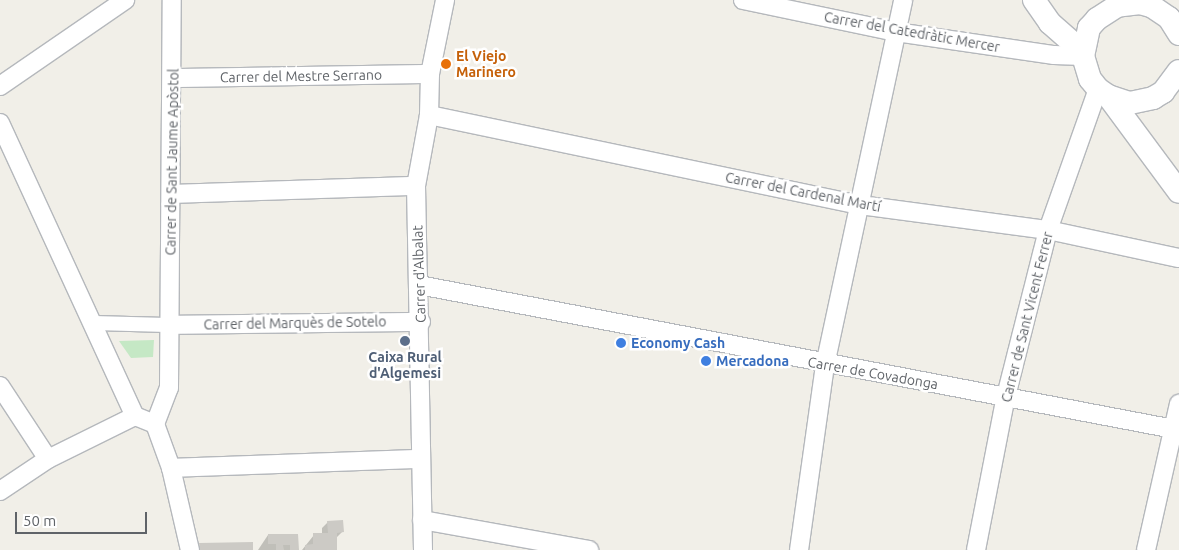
<!DOCTYPE html>
<meta charset="utf-8">
<style>
body{margin:0}
#map{position:relative;width:1179px;height:550px;overflow:hidden;background:#f1efe8;font-family:Ubuntu,sans-serif}
div>[style]{position:absolute}
[style*='--x']{left:calc(var(--x)*1px);top:calc(var(--y)*1px);width:calc(var(--w)*1px);rotate:calc(var(--a)*1deg)}
.green>*{inset:0;background:#c5e8c5}
.shadow>*{inset:0;background:#0003}
.building>*{inset:0;background:#cccac5}
.roads{filter:drop-shadow(1px 0 #b5b8bc) drop-shadow(-1px 0 #b5b8bc) drop-shadow(0 1px #b5b8bc) drop-shadow(0 -1px #b5b8bc)}
.pedestrian>*{height:14px;margin:-7px;padding:0 7px;transform-origin:7px;border-radius:7px;background:#fff}
.minor>*{height:18px;margin:-9px;padding:0 9px;transform-origin:9px;border-radius:9px;background:#fff}
.tertiary>*{height:22px;margin:-11px;padding:0 11px;transform-origin:11px;border-radius:11px;background:#fff}
.dots>*{width:14px;height:14px;translate:-50% -50%;box-sizing:border-box;border:2px solid #fff;border-radius:50%}
span{translate:-50% -50%;white-space:nowrap;text-align:center;line-height:1.15;-webkit-text-stroke:5px #fff;paint-order:stroke}
.street-label{font-size:14px;color:#5f6368}
.food-label{font-size:14px;color:#c56008;font-weight:700}
.left{translate:0 -50%;text-align:left}
.shop-label{font-size:14px;color:#366cbe;font-weight:700}
.service-label{font-size:14px;color:#4e5e75;font-weight:700}
.scale{position:absolute;left:15px;top:512px;width:132px;height:22px;box-sizing:border-box;border:2px solid #5f6368;border-top:0;padding-left:6px;font-size:15px;line-height:18px;white-space:nowrap;color:#5f6368;-webkit-text-stroke:4px #fff;paint-order:stroke}
</style>
<div id="map">
<div class="green">
<i style="clip-path:polygon(154px 340px,153px 357px,131px 358px,119px 341px)"></i>
</div>
<div class="shadow">
<i style="clip-path:polygon(328px 522px,342px 532px,337px 537px,336px 550px,343px 550px,302px 550px,314px 535px,322px 534px,322px 528px)"></i>
<i style="clip-path:polygon(268px 535px,297px 535px,298px 550px,258px 550px)"></i>
</div>
<div class="building">
<i style="clip-path:polygon(343px 520px,344px 532px,337px 533px,337px 550px,305px 550px,305px 545px,313px 544px,313px 533px,328px 533px,327px 521px)"></i>
<i style="clip-path:polygon(268px 534px,298px 534px,299px 550px,290px 550px,290px 545px,283px 545px,284px 550px,276px 550px,276px 544px,268px 544px)"></i>
<i style="clip-path:polygon(253px 542px,253px 550px,200px 550px,199px 543px)"></i>
</div>
<div class="roads">
<div class="pedestrian">
<i style="--x:92;--y:323;--w:77;--a:1.5"></i>
</div>
<div class="minor">
<i style="--x:743;--y:0;--w:156;--a:11.8"></i>
<i style="--x:896;--y:32;--w:160;--a:8.3"></i>
<i style="--x:1054;--y:55;--w:29;--a:2"></i>
<i style="--x:173;--y:78;--w:257;--a:-0.9"></i>
<i style="--x:0;--y:86;--w:152;--a:-34.5"></i>
<i style="--x:429;--y:115;--w:440;--a:11.8"></i>
<i style="--x:860;--y:205;--w:190;--a:7.6"></i>
<i style="--x:1048;--y:230;--w:134;--a:12.1"></i>
<i style="--x:0;--y:123;--w:323;--a:65.3"></i>
<i style="--x:135;--y:416;--w:22;--a:22"></i>
<i style="--x:172;--y:194;--w:244;--a:-1.9"></i>
<i style="--x:419;--y:285;--w:774;--a:10.8"></i>
<i style="--x:169;--y:325;--w:252;--a:-0.7"></i>
<i style="--x:0;--y:386;--w:87;--a:56.7"></i>
<i style="--x:155;--y:424;--w:39;--a:-69"></i>
<i style="--x:169;--y:388;--w:388;--a:-89.6"></i>
<i style="--x:155;--y:424;--w:47;--a:70"></i>
<i style="--x:171;--y:468;--w:84;--a:77"></i>
<i style="--x:171;--y:468;--w:249;--a:-2.1"></i>
<i style="--x:0;--y:491;--w:58;--a:-33.7"></i>
<i style="--x:48;--y:459;--w:97;--a:-26.3"></i>
<i style="--x:422;--y:520;--w:170;--a:10.2"></i>
<i style="--x:423;--y:550;--w:364;--a:-91.1"></i>
<i style="--x:416;--y:186;--w:72;--a:-79.6"></i>
<i style="--x:429;--y:115;--w:41;--a:-88.6"></i>
<i style="--x:430;--y:74;--w:76;--a:-78.5"></i>
<i style="--x:799;--y:550;--w:187;--a:-82"></i>
<i style="--x:825;--y:365;--w:373;--a:-77.9"></i>
<i style="--x:976;--y:550;--w:157;--a:-79"></i>
<i style="--x:1006;--y:396;--w:171;--a:-75.8"></i>
<i style="--x:1048;--y:230;--w:150;--a:-70.5"></i>
<i style="--x:1146;--y:550;--w:150;--a:-77.3"></i>
</div>
<div class="tertiary">
<i style="--x:1034;--y:0;--w:28;--a:55"></i>
<i style="--x:1050;--y:23;--w:44;--a:41.3"></i>
<i style="--x:1179;--y:34;--w:19;--a:-122"></i>
<i style="--x:1169;--y:18;--w:22;--a:-146"></i>
<i style="--x:1151;--y:6;--w:11;--a:-165"></i>
<i style="--x:1140;--y:3;--w:23;--a:173"></i>
<i style="--x:1117;--y:6;--w:24;--a:147"></i>
<i style="--x:1097;--y:19;--w:12;--a:132"></i>
<i style="--x:1089;--y:28;--w:29;--a:102"></i>
<i style="--x:1083;--y:56;--w:24;--a:73"></i>
<i style="--x:1090;--y:79;--w:13;--a:51"></i>
<i style="--x:1098;--y:89;--w:12;--a:35"></i>
<i style="--x:1108;--y:96;--w:23;--a:18"></i>
<i style="--x:1130;--y:103;--w:24;--a:-12"></i>
<i style="--x:1153;--y:98;--w:12;--a:-31"></i>
<i style="--x:1163;--y:92;--w:26;--a:-53"></i>
<i style="--x:1108;--y:96;--w:119;--a:53.5"></i>
</div>
</div>
<div class="dots">
<i style="left:446px;top:64px;background:#e8710a"></i>
<i style="left:405px;top:341px;background:#5c6f8a"></i>
<i style="left:621px;top:343px;background:#3f7fe0"></i>
<i style="left:706px;top:361px;background:#3f7fe0"></i>
</div>
<div class="street-label">
<span style="left:912px;top:32px;rotate:10deg">Carrer del Catedràtic Mercer</span>
<span style="left:301px;top:76px;rotate:-1deg">Carrer del Mestre Serrano</span>
<span style="left:172px;top:162px;rotate:-89deg">Carrer de Sant Jaume Apòstol</span>
<span style="left:803px;top:192px;rotate:11deg">Carrer del Cardenal Martí</span>
<span style="left:419px;top:274px;rotate:-92deg">Carrer d'Albalat</span>
<span style="left:1027px;top:317px;rotate:-76deg">Carrer de Sant Vicent Ferrer</span>
<span style="left:295px;top:323px;rotate:-1deg">Carrer del Marquès de Sotelo</span>
<span style="left:873px;top:373px;rotate:10deg">Carrer de Covadonga</span>
</div>
<div class="food-label">
<span class="left" style="left:456px;top:64px">El Viejo<br>Marinero</span>
</div>
<div class="shop-label">
<span class="left" style="left:631px;top:343px">Economy Cash</span>
<span class="left" style="left:716px;top:361px">Mercadona</span>
</div>
<div class="service-label">
<span style="left:405px;top:365px">Caixa Rural<br>d'Algemesi</span>
</div>
<div class="scale">50 m</div>
</div>
